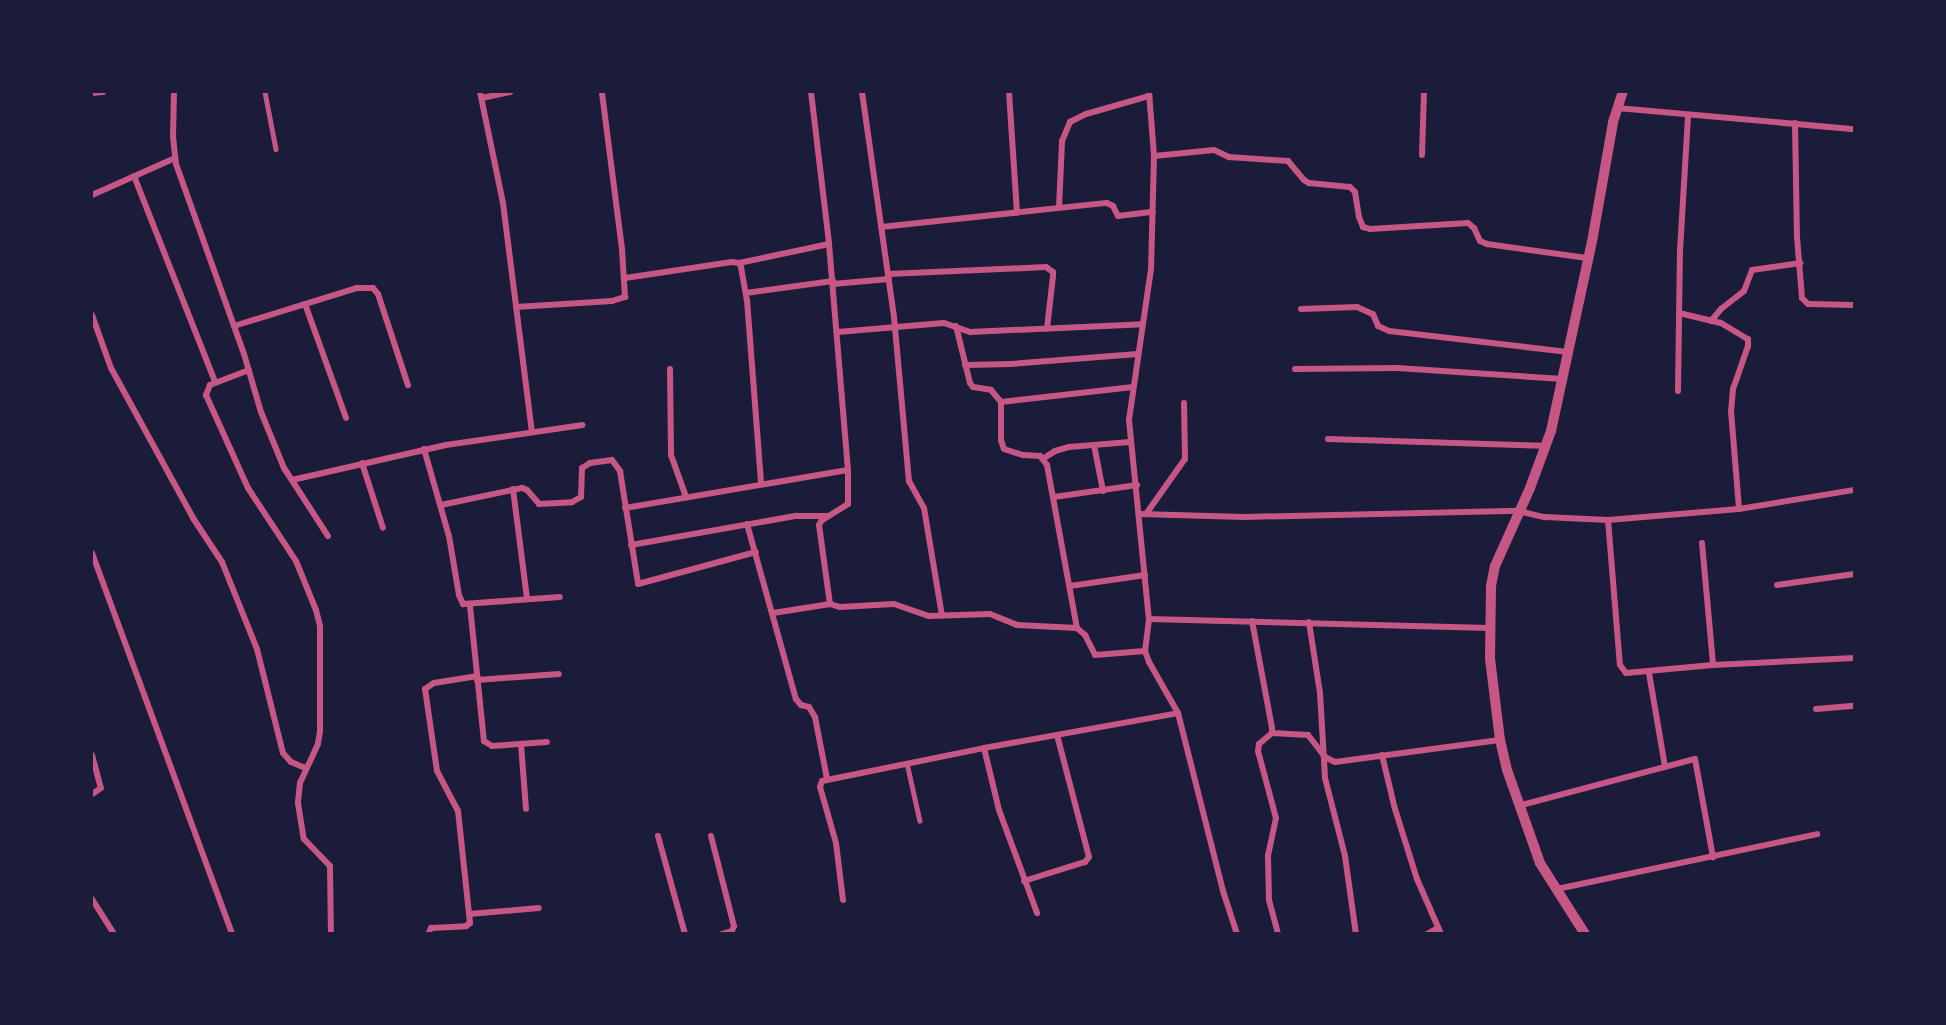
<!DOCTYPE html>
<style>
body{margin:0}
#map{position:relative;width:1946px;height:1025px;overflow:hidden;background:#1b1b3a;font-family:"Times New Roman",serif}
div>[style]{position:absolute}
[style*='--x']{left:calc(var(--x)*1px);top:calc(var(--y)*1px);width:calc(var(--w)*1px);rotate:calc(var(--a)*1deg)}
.service>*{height:4.5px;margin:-2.25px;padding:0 2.25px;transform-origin:2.25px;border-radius:2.25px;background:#c65784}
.minor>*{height:6px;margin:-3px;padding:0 3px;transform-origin:3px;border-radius:3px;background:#c65784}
.tertiary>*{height:10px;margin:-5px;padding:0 5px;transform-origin:5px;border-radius:5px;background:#c65784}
span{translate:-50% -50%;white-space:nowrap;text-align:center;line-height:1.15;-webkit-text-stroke:4.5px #1b1b3a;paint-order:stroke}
.frame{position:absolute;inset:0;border:93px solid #1b1b3a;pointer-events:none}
</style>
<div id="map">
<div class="service">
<i style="--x:265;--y:92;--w:58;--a:79.1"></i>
<i style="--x:907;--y:763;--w:59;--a:77.4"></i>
</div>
<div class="minor">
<i style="--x:174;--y:92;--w:44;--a:91.3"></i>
<i style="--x:173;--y:136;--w:28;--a:84"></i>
<i style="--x:176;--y:164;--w:202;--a:70.3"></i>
<i style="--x:244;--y:354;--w:60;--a:73.7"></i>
<i style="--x:261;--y:412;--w:61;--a:67.7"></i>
<i style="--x:284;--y:468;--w:81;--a:57.1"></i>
<i style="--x:480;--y:92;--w:113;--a:78.3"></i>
<i style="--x:503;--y:203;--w:231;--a:82.8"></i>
<i style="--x:811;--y:92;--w:153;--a:83.2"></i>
<i style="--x:829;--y:244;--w:227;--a:85.2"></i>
<i style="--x:848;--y:470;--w:34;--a:90"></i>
<i style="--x:848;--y:504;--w:31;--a:148"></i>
<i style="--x:822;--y:520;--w:6;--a:121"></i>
<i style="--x:819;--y:525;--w:80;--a:82.1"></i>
<i style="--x:830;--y:604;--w:10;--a:17"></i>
<i style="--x:840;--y:607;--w:54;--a:-3.2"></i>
<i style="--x:894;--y:604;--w:37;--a:19"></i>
<i style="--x:929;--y:616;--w:61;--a:-1.9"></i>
<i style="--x:990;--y:614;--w:29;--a:22"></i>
<i style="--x:1017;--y:625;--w:60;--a:2.9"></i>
<i style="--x:1077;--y:628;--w:11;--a:41"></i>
<i style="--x:1085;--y:635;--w:22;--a:63"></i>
<i style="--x:1095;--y:655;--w:50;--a:-4.6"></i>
<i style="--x:862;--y:92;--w:227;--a:81.9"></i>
<i style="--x:894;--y:317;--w:165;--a:84.8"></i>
<i style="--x:909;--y:481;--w:31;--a:61"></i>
<i style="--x:924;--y:508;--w:109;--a:80.5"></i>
<i style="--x:1009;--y:92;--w:121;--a:86.2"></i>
<i style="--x:1149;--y:92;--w:64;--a:85.5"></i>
<i style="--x:1154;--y:156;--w:113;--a:91.5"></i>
<i style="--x:1151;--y:269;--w:153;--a:98.3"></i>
<i style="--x:1129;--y:420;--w:200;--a:84.3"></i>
<i style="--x:1149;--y:619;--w:32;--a:97"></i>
<i style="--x:1145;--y:651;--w:12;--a:70"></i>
<i style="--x:1149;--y:662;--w:59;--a:60.4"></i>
<i style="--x:1178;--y:713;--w:184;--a:75.8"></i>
<i style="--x:1223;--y:891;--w:45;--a:72"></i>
<i style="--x:92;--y:93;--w:11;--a:-5"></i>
<i style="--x:482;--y:98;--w:29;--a:-12"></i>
<i style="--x:1617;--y:108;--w:238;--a:5.1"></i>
<i style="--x:1795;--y:123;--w:114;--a:89"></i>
<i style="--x:1797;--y:237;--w:61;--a:85.3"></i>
<i style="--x:1802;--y:298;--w:8;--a:45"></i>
<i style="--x:1808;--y:304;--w:46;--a:1.2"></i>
<i style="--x:1422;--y:155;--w:63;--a:-88.2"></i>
<i style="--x:1154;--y:156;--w:60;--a:-5.7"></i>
<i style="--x:1214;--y:150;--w:17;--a:25"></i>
<i style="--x:1229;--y:157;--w:59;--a:3.9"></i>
<i style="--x:1288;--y:161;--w:25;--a:50"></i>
<i style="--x:1304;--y:180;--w:6;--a:31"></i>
<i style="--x:1309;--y:183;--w:41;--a:5.6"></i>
<i style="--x:1350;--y:187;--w:7;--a:45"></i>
<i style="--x:1355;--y:192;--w:25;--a:81"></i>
<i style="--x:1359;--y:217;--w:11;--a:68"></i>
<i style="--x:1363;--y:227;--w:7;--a:16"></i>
<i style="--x:1370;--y:229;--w:98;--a:-3.5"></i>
<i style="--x:1468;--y:223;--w:8;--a:40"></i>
<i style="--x:1474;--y:228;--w:14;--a:65"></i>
<i style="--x:1480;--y:241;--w:8;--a:23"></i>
<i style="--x:1487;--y:244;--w:101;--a:8"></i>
<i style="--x:134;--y:176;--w:221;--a:68.5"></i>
<i style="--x:92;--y:195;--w:91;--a:-24"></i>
<i style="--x:1059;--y:208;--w:67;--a:-87.4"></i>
<i style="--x:1062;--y:141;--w:21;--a:-67"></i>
<i style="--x:1070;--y:122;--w:18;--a:-27"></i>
<i style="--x:1086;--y:114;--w:66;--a:-15.9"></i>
<i style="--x:881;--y:227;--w:227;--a:-6.1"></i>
<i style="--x:1107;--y:203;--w:7;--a:27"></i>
<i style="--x:1113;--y:206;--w:11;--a:63"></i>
<i style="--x:1118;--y:216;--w:35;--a:-7"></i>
<i style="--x:739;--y:263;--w:92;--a:-11.9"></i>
<i style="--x:888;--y:274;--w:158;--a:-2.5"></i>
<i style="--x:1046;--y:267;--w:9;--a:36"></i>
<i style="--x:1053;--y:272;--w:4;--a:90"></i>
<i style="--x:1053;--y:276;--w:53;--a:96.5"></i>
<i style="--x:625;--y:278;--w:108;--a:-8.5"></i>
<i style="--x:732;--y:262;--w:7;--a:8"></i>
<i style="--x:739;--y:263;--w:4;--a:63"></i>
<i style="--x:741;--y:267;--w:34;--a:80"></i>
<i style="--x:747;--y:300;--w:184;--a:85.6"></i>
<i style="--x:833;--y:284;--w:56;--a:-5.1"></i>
<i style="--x:746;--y:293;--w:88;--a:-7.9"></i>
<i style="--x:305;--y:304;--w:121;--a:70.2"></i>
<i style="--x:516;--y:307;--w:96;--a:-3.6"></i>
<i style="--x:612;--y:301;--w:14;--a:-17"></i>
<i style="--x:625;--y:297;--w:48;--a:-93.6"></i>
<i style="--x:622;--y:249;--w:158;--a:-97.3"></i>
<i style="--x:1301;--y:309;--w:56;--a:-2"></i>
<i style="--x:1357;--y:307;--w:17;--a:24"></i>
<i style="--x:1373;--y:314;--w:13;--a:67"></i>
<i style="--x:1378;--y:326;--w:12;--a:24"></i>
<i style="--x:1389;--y:331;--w:179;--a:6.7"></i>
<i style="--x:1679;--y:313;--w:43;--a:13.4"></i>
<i style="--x:1721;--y:323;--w:31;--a:31"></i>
<i style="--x:1748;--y:339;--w:7;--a:90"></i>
<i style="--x:1748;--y:346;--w:46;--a:109.2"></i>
<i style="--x:1733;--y:389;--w:22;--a:95"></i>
<i style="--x:1731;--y:411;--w:98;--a:85.3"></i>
<i style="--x:92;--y:315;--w:56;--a:70.3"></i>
<i style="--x:111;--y:368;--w:171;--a:61.3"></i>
<i style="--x:193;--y:518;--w:53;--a:56.6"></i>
<i style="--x:222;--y:562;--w:94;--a:68.1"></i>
<i style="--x:257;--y:649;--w:107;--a:76"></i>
<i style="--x:283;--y:753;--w:12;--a:48"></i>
<i style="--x:291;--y:762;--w:15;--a:23"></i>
<i style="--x:1711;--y:321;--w:16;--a:-50"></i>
<i style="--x:1721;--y:309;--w:29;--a:-38"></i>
<i style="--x:1744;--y:291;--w:22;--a:-69"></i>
<i style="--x:1752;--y:270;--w:49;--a:-8.3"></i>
<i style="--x:234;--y:326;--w:129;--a:-17.2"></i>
<i style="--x:357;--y:288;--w:16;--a:0"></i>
<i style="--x:373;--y:288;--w:8;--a:50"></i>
<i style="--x:378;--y:294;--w:96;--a:71.8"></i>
<i style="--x:956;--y:326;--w:59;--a:76.2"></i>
<i style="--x:970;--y:383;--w:5;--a:53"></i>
<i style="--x:973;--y:387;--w:18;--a:9"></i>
<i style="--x:991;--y:390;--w:16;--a:50"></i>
<i style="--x:1001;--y:402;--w:133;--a:-6.5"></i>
<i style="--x:838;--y:332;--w:106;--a:-4.9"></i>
<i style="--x:944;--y:323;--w:28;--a:19"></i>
<i style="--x:970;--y:332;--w:173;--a:-2.6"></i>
<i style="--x:965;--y:365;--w:46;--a:-1.2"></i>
<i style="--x:1011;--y:364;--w:127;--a:-4.5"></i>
<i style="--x:670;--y:369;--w:86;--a:89.3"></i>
<i style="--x:671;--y:455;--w:45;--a:70.3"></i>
<i style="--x:1295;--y:369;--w:102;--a:-0.6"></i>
<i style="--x:1397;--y:368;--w:166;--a:3.8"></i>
<i style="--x:249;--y:370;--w:42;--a:159"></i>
<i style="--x:210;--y:385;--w:11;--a:112"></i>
<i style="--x:206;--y:395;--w:102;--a:65.7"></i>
<i style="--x:248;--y:488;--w:87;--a:56.7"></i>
<i style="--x:296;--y:561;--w:53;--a:67.8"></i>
<i style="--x:316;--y:610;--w:16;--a:76"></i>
<i style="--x:320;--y:626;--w:105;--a:90"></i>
<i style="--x:320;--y:731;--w:13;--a:99"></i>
<i style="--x:318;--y:744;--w:43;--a:114.8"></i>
<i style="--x:300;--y:783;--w:20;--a:96"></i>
<i style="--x:298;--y:803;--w:36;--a:81"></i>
<i style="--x:304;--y:839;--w:37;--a:46"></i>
<i style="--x:330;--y:866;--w:68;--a:89.2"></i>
<i style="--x:1678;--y:391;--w:140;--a:-89.2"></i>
<i style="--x:1680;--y:251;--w:136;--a:-86.6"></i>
<i style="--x:1001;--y:402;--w:38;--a:90"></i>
<i style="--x:1001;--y:440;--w:9;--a:72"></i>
<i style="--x:1004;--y:449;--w:20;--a:18"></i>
<i style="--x:1023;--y:455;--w:17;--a:3"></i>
<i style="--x:1040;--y:456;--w:11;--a:52"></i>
<i style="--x:1047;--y:465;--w:166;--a:79.6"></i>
<i style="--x:1328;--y:439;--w:218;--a:1.8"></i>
<i style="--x:1094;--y:445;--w:47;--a:78.9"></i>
<i style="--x:424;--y:449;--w:91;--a:74"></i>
<i style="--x:449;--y:536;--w:60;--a:80.4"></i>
<i style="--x:459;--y:595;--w:10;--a:66"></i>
<i style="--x:463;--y:604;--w:97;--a:-4.1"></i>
<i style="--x:1044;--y:458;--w:13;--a:-32"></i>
<i style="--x:1055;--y:451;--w:15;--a:-16"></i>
<i style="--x:1069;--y:447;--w:61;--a:-4.7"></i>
<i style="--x:362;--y:463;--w:68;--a:72.1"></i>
<i style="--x:292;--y:480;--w:158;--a:-12.8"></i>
<i style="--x:446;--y:445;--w:138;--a:-8.3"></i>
<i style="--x:513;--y:489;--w:111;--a:82.7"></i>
<i style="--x:1054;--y:497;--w:84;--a:-8.2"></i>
<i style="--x:441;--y:505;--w:83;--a:-11.9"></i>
<i style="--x:522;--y:488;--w:5;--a:22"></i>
<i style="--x:527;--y:490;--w:18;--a:49"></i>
<i style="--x:539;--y:504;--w:33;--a:-3"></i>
<i style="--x:572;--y:502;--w:10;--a:-29"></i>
<i style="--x:581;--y:497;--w:29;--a:-88"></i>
<i style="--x:582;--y:468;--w:9;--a:-32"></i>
<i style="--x:590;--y:463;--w:22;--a:-8"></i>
<i style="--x:612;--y:460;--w:14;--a:54"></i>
<i style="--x:620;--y:471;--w:114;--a:80.9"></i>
<i style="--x:638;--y:584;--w:122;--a:-15.2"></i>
<i style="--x:625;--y:508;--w:226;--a:-9.7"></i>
<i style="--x:1140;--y:514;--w:104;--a:1.7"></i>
<i style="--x:1244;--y:517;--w:274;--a:-1.3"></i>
<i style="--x:1518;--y:511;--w:28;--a:13"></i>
<i style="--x:1545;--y:517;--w:63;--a:2.7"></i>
<i style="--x:1608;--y:520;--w:131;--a:-4.8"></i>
<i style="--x:1739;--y:509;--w:117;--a:-9.4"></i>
<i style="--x:1146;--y:514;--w:67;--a:-54.7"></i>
<i style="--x:1185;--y:459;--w:56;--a:-91"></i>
<i style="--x:1608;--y:520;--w:145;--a:85.3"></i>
<i style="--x:1620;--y:665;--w:10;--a:53"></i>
<i style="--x:1626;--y:673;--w:87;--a:-5.3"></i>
<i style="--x:1713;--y:665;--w:141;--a:-2.8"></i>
<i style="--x:747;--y:524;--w:182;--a:74.4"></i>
<i style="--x:796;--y:699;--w:8;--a:50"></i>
<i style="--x:801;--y:705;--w:8;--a:14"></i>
<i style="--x:809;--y:707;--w:12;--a:59"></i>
<i style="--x:815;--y:717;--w:63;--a:79"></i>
<i style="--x:1702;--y:543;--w:122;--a:84.8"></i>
<i style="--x:631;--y:545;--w:168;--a:-10"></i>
<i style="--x:796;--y:516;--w:31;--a:0"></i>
<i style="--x:92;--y:553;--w:406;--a:69.8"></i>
<i style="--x:1777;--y:585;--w:78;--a:-8.1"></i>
<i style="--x:1070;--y:586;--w:76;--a:-8.3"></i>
<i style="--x:470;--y:606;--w:136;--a:84.1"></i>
<i style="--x:484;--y:741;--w:9;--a:32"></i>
<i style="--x:492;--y:746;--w:55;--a:-4.2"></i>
<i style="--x:773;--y:613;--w:58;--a:-9"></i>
<i style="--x:1149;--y:619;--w:341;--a:1.5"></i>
<i style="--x:1252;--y:621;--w:109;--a:79.4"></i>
<i style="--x:1272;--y:728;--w:5;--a:90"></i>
<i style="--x:1272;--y:733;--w:17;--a:140"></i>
<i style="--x:1259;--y:744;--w:7;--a:98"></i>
<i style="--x:1258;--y:751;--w:69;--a:75"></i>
<i style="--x:1276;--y:818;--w:39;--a:102"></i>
<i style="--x:1268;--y:856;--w:44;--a:88.7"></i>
<i style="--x:1269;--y:900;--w:35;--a:75"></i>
<i style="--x:1309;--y:622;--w:72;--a:81.2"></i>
<i style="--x:1320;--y:693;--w:85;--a:86.6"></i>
<i style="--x:1325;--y:778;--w:81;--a:75.6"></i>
<i style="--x:1345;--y:856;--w:79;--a:82"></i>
<i style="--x:1649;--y:673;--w:95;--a:80.3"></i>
<i style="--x:477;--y:680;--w:82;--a:-4.2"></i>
<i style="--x:1816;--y:709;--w:38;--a:-5"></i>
<i style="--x:1272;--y:733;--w:36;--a:3"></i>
<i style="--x:1308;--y:735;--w:28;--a:52"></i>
<i style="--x:1325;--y:757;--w:11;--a:27"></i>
<i style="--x:1335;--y:762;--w:166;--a:-7.6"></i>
<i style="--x:521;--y:744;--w:65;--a:85.6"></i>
<i style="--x:984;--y:748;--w:64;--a:76.4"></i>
<i style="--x:999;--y:810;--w:110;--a:69.7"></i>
<i style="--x:92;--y:755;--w:34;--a:75"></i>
<i style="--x:101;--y:788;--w:11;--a:146"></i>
<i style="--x:1382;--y:755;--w:56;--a:76.5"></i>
<i style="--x:1395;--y:809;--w:73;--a:72.6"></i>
<i style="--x:1417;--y:879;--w:60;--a:66.4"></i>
<i style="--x:1518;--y:806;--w:183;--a:-14.9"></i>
<i style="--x:1695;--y:759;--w:100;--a:79.6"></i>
<i style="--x:658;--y:836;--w:102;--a:74.6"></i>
<i style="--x:711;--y:836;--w:93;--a:75.7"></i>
<i style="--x:734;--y:926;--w:5;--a:112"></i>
<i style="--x:732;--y:931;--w:10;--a:163"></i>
<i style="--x:1024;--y:881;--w:64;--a:-17.3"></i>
<i style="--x:1085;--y:862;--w:6;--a:-51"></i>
<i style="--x:1089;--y:857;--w:126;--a:-104.7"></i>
<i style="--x:1557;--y:889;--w:266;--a:-11.9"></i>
<i style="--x:92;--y:899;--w:41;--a:57.8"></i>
<i style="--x:843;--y:900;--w:57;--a:-97"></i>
<i style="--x:836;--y:843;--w:58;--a:-105.9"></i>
<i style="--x:820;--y:787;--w:6;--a:-72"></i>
<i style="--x:822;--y:781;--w:165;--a:-11.5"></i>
<i style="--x:984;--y:748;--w:197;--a:-10.2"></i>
<i style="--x:469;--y:914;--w:70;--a:-4.9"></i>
<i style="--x:428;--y:934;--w:7;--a:-63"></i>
<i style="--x:431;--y:928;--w:35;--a:-3"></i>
<i style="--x:466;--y:926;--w:5;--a:-37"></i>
<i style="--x:470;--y:923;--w:113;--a:-96.1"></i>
<i style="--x:458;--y:811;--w:45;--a:-117.7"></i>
<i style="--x:437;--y:771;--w:83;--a:-98.3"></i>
<i style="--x:425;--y:689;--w:11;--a:-34"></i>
<i style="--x:434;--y:683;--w:44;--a:-9.2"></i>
<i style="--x:1427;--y:934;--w:13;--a:-29"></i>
</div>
<div class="tertiary">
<i style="--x:1585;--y:934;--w:84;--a:-122.4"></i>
<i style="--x:1540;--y:863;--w:99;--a:-109.5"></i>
<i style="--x:1507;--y:770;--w:31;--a:-103"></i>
<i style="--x:1500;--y:740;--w:82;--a:-97"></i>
<i style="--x:1490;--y:659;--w:73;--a:-89.2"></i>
<i style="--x:1491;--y:586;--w:20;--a:-79"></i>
<i style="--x:1495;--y:566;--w:85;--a:-65.8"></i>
<i style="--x:1530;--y:488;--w:61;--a:-69.8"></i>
<i style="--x:1551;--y:431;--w:199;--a:-77.8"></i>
<i style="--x:1593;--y:236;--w:116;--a:-80"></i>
<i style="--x:1613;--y:122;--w:32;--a:-72"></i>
</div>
<div class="frame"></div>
</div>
